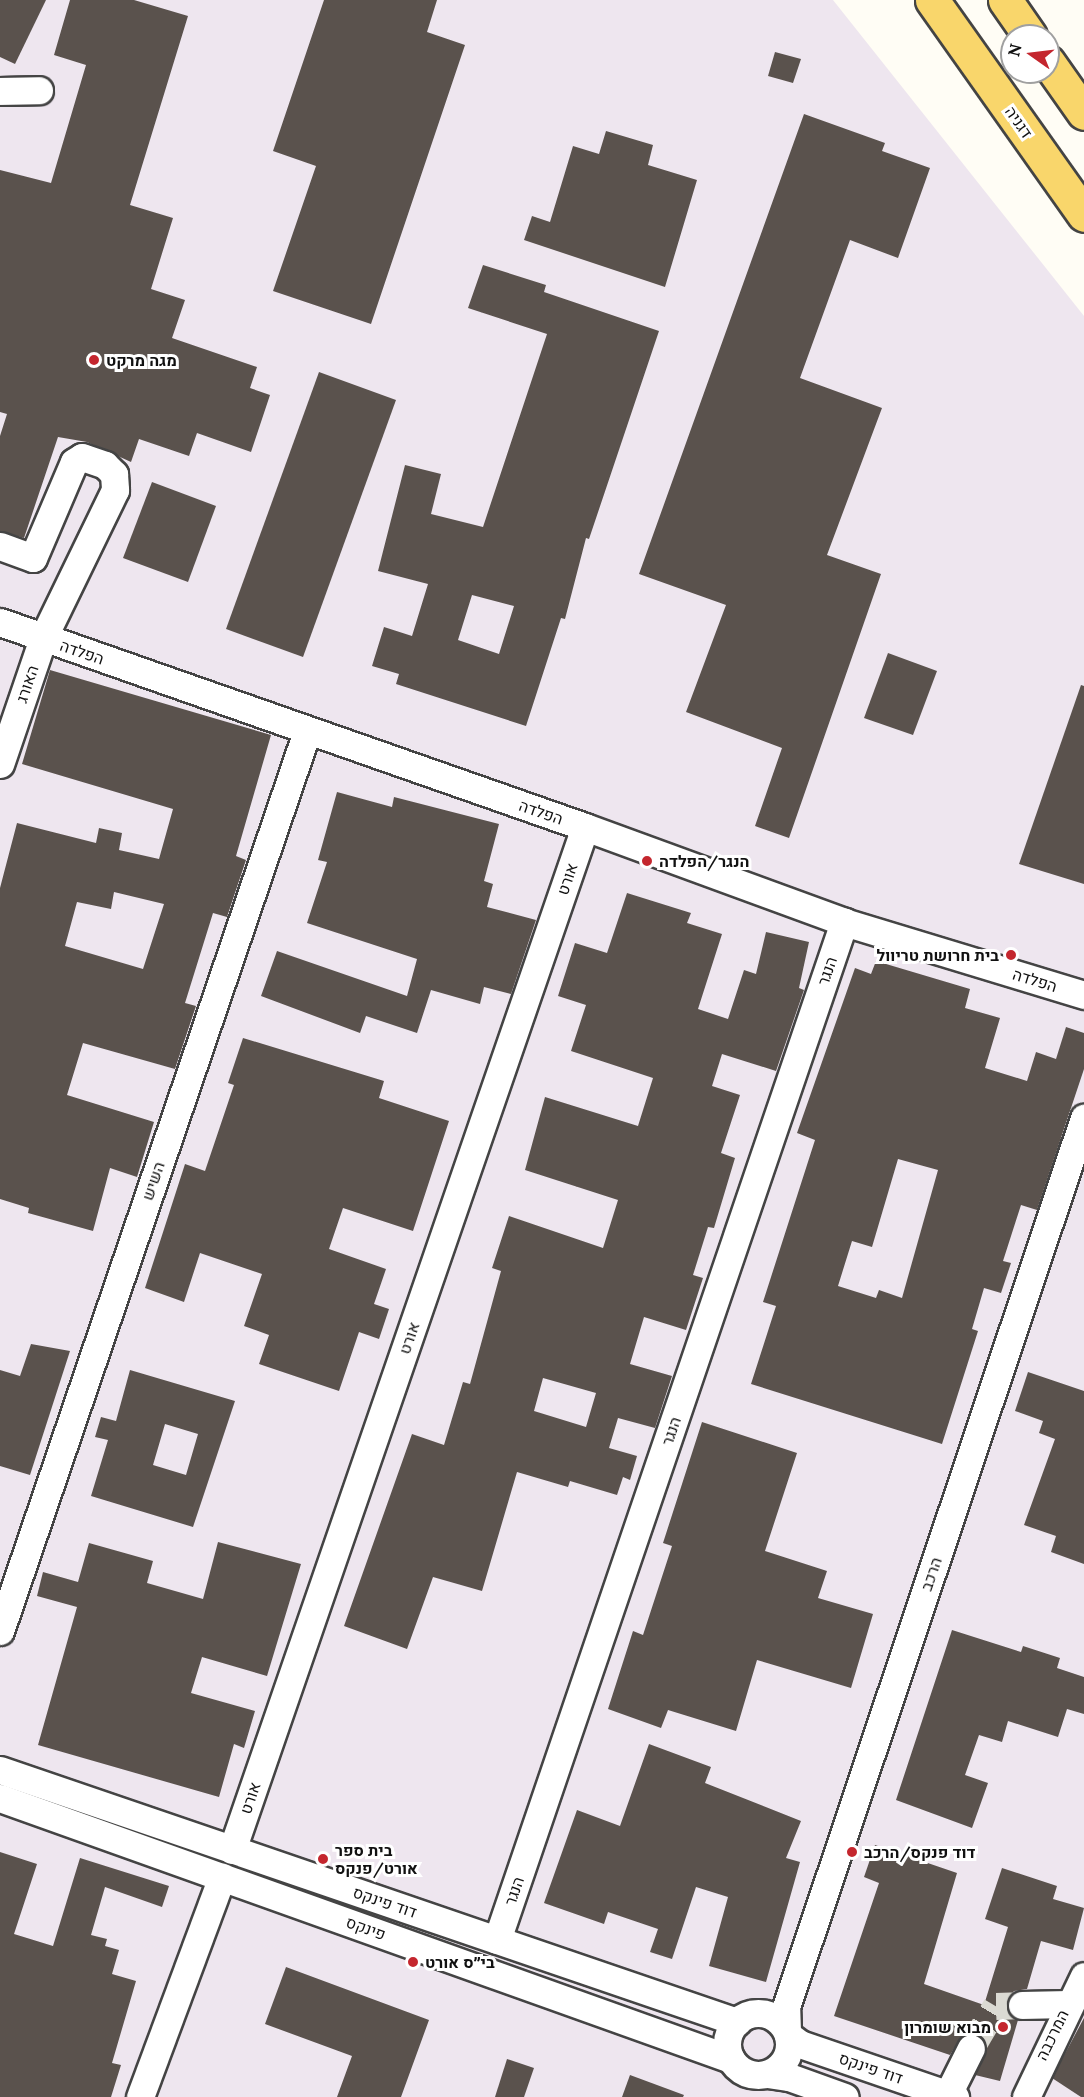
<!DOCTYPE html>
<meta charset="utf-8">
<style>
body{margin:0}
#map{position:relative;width:1084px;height:2097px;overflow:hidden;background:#fffdf5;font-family:Lora,Heebo,serif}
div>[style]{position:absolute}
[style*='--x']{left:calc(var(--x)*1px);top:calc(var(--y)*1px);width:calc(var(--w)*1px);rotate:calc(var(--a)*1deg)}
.industrial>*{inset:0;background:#eee6ef}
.building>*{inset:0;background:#5a524d}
.minor-tunnel>*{height:27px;margin-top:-13.5px;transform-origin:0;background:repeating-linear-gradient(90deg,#dbdad3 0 27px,transparent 0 41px)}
.roads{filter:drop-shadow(2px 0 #444) drop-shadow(-2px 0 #444) drop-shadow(0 2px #444) drop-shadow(0 -2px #444)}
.minor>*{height:27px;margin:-13.5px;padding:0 13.5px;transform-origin:13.5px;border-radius:13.5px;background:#fff}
.minor>.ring{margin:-13.5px;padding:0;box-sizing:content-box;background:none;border:27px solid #fff;border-radius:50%}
.major>*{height:33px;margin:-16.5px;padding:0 16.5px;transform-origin:16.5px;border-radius:16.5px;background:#f9d66b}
.dots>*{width:16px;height:16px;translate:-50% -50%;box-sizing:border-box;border:3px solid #fff;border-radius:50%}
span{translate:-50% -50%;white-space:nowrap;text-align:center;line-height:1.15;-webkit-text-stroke:6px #fff;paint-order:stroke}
.street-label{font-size:16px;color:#111}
.poi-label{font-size:16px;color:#111;font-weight:700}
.left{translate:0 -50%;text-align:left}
.right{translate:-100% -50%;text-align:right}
.north{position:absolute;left:1000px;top:24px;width:60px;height:60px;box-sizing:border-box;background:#fff;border:2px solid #a0a0a0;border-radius:50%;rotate:284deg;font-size:16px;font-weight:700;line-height:24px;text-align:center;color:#111}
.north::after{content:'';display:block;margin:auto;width:21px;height:27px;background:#c4262e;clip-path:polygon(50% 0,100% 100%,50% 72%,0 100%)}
</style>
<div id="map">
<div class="industrial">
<i style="clip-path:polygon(0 0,833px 0,1084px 316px,1084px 2097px,0 2097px)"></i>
</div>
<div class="building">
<i style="clip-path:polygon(0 0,46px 0,15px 64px,0 57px)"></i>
<i style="clip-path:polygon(70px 0,134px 0,188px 16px,130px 205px,173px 218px,151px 289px,185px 300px,172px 338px,257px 367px,250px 388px,270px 395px,251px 452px,197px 433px,189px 456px,139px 439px,131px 462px,87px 442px,58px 437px,24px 538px,0 531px,0 436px,7px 414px,0 412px,0 170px,51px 183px,86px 65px,54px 55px)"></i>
<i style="clip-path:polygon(324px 0,437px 0,427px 32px,465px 45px,371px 324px,273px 291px,316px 166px,273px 151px)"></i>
<i style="clip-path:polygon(775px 52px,801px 59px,793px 83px,768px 76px)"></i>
<i style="clip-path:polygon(804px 114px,885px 143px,882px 151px,930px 168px,898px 258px,850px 240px,800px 378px,882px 408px,827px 555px,881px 574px,789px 838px,755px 826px,782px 748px,686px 712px,726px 605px,639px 574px)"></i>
<i style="clip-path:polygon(606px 131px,653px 145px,648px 165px,697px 180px,665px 287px,524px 240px,532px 216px,550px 222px,573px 146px,599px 154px)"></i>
<i style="clip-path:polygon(evenodd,483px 265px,546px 285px,544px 292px,659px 331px,589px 539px,586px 538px,565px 619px,561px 618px,526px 726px,396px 684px,399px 674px,372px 666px,384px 627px,412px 636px,428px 584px,378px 571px,405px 465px,441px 474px,431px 514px,483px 527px,547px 334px,468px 308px,483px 265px,472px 595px,514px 606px,499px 654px,458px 640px,472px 595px)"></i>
<i style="clip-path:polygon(319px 372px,396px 400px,303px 657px,226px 629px)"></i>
<i style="clip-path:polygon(152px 482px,216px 506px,188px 582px,123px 558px)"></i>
<i style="clip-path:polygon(888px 653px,937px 671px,913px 735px,864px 718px)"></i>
<i style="clip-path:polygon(evenodd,50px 670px,271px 735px,236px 856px,246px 860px,227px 917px,213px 913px,185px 1003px,196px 1006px,175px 1069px,83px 1043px,67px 1095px,154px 1122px,137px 1177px,110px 1168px,93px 1231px,28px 1213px,29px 1208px,0 1199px,0 888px,17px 823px,96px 843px,99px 828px,122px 833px,119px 850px,159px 859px,173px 809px,22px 764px,50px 670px,114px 892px,164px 904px,143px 969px,65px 946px,77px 902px,111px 909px,114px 892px)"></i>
<i style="clip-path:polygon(1081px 685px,1084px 686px,1084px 884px,1019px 864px)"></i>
<i style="clip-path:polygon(337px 792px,392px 807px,394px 797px,499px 824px,484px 881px,493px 884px,487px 907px,536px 920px,511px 994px,484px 987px,480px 1004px,431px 990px,417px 1033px,366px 1016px,360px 1033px,261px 996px,277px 951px,407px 996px,417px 959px,307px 923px,327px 862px,318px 860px)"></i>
<i style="clip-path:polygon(evenodd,627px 893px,691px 913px,687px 923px,722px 934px,698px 1009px,728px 1019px,744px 970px,756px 974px,766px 932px,809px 942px,799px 988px,804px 990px,776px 1071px,722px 1054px,712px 1086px,740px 1095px,721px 1153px,735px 1158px,714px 1228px,708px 1227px,693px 1275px,703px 1278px,686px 1330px,644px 1317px,630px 1364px,672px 1376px,655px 1428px,618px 1418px,609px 1448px,637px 1456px,630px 1480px,623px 1477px,617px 1495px,570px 1481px,568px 1487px,517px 1472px,482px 1591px,433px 1577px,407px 1649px,344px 1626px,412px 1434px,444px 1445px,463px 1382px,470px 1384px,501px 1271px,492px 1268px,509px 1216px,603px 1248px,618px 1200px,525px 1170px,545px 1097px,638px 1126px,653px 1078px,571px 1051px,586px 1005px,558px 996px,575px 943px,607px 953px,627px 893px,543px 1378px,596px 1393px,586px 1427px,534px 1411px,543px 1378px)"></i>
<i style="clip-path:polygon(evenodd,876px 961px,970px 989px,965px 1008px,1000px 1018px,985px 1068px,1027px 1081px,1036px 1052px,1056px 1059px,1066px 1027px,1084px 1033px,1084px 1069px,1037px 1210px,1021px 1205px,1003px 1261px,1011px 1263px,1001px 1293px,984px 1288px,972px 1329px,978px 1331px,942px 1444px,751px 1384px,776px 1306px,763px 1302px,815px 1140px,797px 1133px,855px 968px,871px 974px,876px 961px,898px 1159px,938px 1170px,902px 1298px,879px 1290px,876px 1298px,838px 1286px,852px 1241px,872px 1247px,898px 1159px)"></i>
<i style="clip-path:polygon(243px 1038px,384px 1081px,379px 1098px,449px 1121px,413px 1231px,343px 1208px,329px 1249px,386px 1269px,374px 1304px,389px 1309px,379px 1339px,359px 1332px,339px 1391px,259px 1364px,269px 1335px,244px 1326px,262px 1274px,200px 1253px,184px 1302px,145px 1288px,185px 1164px,205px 1171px,234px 1085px,228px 1083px)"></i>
<i style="clip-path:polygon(31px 1344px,70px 1351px,30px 1475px,0 1466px,0 1370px,20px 1376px)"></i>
<i style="clip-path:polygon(evenodd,130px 1370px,235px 1401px,193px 1527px,91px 1496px,108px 1440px,95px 1437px,101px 1417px,116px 1421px,130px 1370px,165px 1424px,198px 1434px,186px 1475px,153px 1465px,165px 1424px)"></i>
<i style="clip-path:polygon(1028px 1372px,1084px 1391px,1084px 1564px,1051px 1552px,1056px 1536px,1024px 1525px,1055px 1439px,1039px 1433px,1043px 1421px,1015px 1411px)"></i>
<i style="clip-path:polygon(702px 1422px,797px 1453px,765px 1551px,827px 1571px,818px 1598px,873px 1614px,851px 1688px,757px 1660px,736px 1731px,668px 1710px,661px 1728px,608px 1709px,633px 1631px,643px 1635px,672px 1546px,663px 1543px)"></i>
<i style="clip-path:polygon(218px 1542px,301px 1564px,267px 1676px,202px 1657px,191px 1693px,255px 1711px,244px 1748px,234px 1744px,219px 1797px,38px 1745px,77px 1607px,37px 1596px,43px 1572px,78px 1582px,89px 1543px,153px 1561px,147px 1583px,203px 1599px)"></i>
<i style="clip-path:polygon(952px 1630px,1021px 1652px,1023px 1646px,1060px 1658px,1057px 1668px,1084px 1677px,1084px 1714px,1067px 1709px,1058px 1737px,1008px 1721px,1002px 1742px,979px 1735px,965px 1775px,988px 1783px,972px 1828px,896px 1800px)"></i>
<i style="clip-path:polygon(649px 1744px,711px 1767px,705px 1783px,801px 1821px,786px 1858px,800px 1862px,766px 1982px,709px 1966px,728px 1897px,696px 1887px,672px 1959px,650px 1952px,658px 1929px,608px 1912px,604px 1924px,544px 1903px,577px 1810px,620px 1826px)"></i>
<i style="clip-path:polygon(875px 1845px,957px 1873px,924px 1984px,984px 2005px,1008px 1927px,985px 1919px,1002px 1868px,1057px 1886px,1053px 1899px,1084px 1908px,1073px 1950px,1041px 1941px,1027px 1989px,1014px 1991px,1008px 1998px,1008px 2013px,1018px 2020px,1000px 2081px,975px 2075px,987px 2048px,977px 2034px,962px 2035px,950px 2055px,834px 2016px,879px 1883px,864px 1877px)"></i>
<i style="clip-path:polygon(0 1852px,37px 1864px,14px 1934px,53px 1946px,80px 1858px,169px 1886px,162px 1907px,105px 1887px,91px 1935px,107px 1939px,105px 1946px,119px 1950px,112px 1974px,136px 1981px,112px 2063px,121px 2065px,111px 2097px,0 2097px)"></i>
<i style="clip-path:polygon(286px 1967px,429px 2020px,401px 2097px,337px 2097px,352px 2056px,265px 2024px)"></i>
<i style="clip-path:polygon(1084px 2018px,1084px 2097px,1081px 2097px,1052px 2078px)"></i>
<i style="clip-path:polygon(507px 2059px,534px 2068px,524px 2097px,495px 2097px)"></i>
<i style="clip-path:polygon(630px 2075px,684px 2095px,683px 2097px,622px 2097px)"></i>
</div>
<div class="minor-tunnel">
<i style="--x:971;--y:2048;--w:49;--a:-59.2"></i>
<i style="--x:996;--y:2006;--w:26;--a:-2"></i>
</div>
<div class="roads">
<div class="minor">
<i style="--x:0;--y:91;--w:39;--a:-1"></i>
<i style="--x:0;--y:546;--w:35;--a:20"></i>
<i style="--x:33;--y:558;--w:104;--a:-66.9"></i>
<i style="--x:74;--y:462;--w:9;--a:-32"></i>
<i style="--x:82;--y:457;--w:24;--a:19"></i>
<i style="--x:105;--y:465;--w:13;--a:45"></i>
<i style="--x:114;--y:474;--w:16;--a:86"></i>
<i style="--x:115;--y:490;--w:165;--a:115.9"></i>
<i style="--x:43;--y:638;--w:133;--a:108.8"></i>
<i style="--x:0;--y:622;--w:620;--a:19.31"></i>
<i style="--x:585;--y:827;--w:276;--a:20.1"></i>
<i style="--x:844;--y:922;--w:251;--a:16.9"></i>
<i style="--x:0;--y:1631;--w:951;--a:-71.16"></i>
<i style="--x:0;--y:1770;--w:779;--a:18.88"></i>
<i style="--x:0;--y:1798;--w:776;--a:19.65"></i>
<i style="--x:232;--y:1850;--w:1082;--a:-70.96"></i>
<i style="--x:497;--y:1940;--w:1076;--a:-71.18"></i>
<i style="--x:1022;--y:2005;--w:45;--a:-1.3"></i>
<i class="ring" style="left:727px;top:2013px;width:35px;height:35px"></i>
<i style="--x:787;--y:2031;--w:24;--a:-92"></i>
<i style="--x:786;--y:2007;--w:938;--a:-71.47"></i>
<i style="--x:788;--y:2035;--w:15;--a:37"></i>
<i style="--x:800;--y:2044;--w:164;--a:18.9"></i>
<i style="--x:767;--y:2074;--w:22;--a:8"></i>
<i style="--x:789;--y:2077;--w:59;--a:19.7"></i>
<i style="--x:948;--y:2094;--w:51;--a:-63.4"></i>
<i style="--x:140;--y:2097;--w:235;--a:-69.6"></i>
<i style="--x:1026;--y:2097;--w:134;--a:-64.4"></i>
</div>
<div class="major">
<i style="--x:932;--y:0;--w:263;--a:54.7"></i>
<i style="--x:1005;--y:0;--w:44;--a:55.2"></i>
<i style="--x:1048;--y:62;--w:62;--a:54.8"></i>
</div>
</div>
<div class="dots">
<i style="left:94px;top:360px;background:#c4262e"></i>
<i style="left:647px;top:861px;background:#c4262e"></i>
<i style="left:1011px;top:955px;background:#c4262e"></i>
<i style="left:852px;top:1852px;background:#c4262e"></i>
<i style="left:323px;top:1859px;background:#c4262e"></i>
<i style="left:413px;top:1962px;background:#c4262e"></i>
<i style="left:1003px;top:2027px;background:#c4262e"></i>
</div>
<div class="street-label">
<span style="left:1019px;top:122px;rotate:55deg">דגניה</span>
<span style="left:82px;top:652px;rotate:19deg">הפלדה</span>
<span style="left:27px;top:684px;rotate:-71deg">האורג</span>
<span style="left:541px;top:812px;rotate:19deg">הפלדה</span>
<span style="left:567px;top:879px;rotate:-71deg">אורט</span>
<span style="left:827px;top:971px;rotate:-71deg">הנגר</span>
<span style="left:1035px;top:980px;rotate:17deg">הפלדה</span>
<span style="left:153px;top:1181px;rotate:-71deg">השיש</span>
<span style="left:409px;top:1338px;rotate:-71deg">אורט</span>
<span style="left:671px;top:1431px;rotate:-71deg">הנגר</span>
<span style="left:931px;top:1574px;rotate:-71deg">הרכב</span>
<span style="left:250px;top:1798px;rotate:-71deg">אורט</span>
<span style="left:514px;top:1891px;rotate:-71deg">הנגר</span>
<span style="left:385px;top:1902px;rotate:19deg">דוד פינקס</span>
<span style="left:366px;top:1928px;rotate:20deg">פינקס</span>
<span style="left:1052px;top:2035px;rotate:-64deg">המרכבה</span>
<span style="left:871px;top:2068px;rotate:19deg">דוד פינקס</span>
</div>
<div class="poi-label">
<span class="left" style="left:106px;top:360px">מגה מרקט</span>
<span class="left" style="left:659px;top:861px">הנגר/הפלדה</span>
<span class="right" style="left:999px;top:955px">בית חרושת טריוול</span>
<span class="left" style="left:335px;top:1859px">בית ספר<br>אורט/פנקס</span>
<span class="left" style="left:864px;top:1852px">דוד פנקס/הרכב</span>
<span class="left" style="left:425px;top:1962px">בי״ס אורט</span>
<span class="right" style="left:991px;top:2027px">מבוא שומרון</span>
</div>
<div class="north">N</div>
</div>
